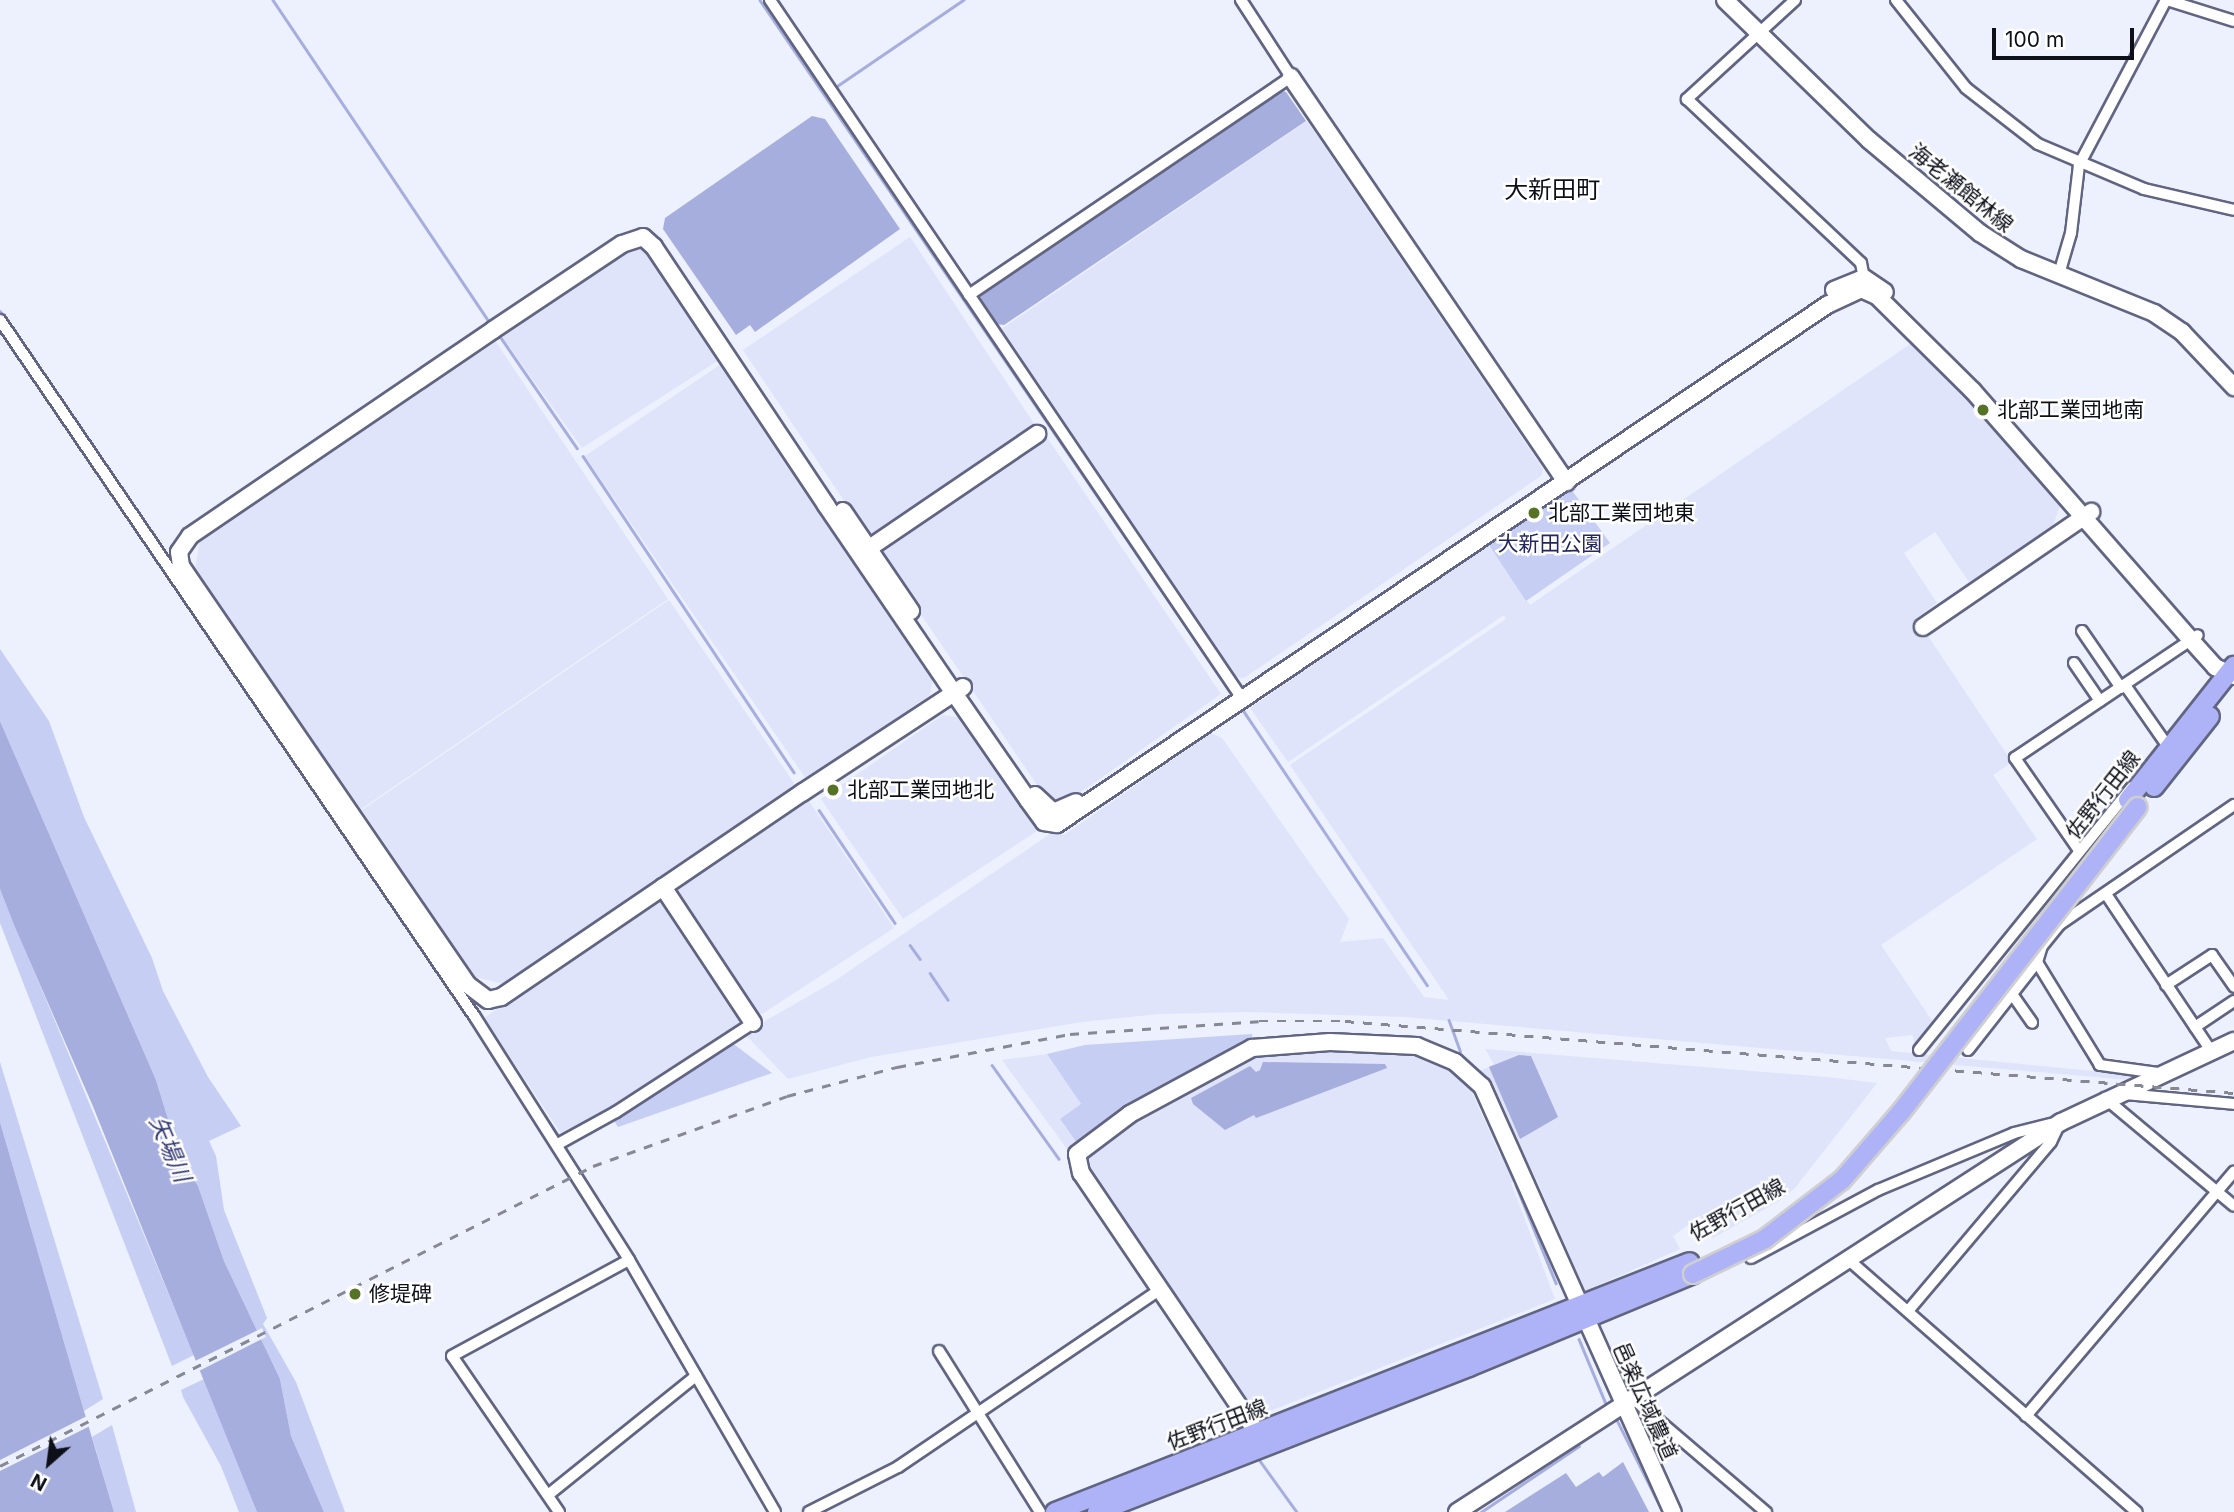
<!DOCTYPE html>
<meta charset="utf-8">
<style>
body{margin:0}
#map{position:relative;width:2234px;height:1512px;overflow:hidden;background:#edf0fd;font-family:Inter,"Noto Sans JP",sans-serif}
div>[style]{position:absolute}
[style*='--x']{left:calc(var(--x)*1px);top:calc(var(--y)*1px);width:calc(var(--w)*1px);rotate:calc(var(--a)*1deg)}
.built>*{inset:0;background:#dfe4fb}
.green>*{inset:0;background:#c7cef4}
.water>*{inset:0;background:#a6aede}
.pier>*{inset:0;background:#edf0fd}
.stream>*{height:2.5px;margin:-1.25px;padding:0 1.25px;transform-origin:1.25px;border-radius:1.25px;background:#a6aede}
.roads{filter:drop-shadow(2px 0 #616581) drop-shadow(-2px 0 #616581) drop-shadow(0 2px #616581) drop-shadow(0 -2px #616581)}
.street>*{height:10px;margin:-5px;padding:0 5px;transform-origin:5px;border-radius:5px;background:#fff}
.secondary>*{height:16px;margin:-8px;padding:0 8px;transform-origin:8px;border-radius:8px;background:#fff}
.primary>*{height:18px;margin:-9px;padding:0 9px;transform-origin:9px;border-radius:9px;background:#adb3f6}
.rail>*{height:2.5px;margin-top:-1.25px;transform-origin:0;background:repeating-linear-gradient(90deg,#868994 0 9px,transparent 0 18px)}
.bridges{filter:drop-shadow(2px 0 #cfcfd1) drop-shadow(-2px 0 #cfcfd1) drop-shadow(0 2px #cfcfd1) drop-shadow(0 -2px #cfcfd1)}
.primary-bridge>*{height:18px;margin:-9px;padding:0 9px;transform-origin:9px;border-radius:9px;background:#adb3f6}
.dots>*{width:19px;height:19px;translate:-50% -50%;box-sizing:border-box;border:4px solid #fff;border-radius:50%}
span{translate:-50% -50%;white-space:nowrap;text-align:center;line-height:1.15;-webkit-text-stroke:5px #fff;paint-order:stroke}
.street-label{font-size:21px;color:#0d0f19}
.poi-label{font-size:21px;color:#0d0f19}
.left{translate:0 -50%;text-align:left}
.park-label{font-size:21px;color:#24265f}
.water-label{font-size:23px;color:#333872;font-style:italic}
.quarter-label{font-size:24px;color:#0d0f19}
.north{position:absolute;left:14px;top:1428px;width:70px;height:70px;-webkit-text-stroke:5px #fff;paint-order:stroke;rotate:208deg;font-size:19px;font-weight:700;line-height:28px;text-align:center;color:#0d0f19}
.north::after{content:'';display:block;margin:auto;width:24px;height:32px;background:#0d0f19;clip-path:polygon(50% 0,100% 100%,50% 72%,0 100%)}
.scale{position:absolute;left:1992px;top:28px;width:142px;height:32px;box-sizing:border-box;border:4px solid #0d0f19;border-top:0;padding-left:9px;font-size:21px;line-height:24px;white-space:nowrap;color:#0d0f19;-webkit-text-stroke:5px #fff;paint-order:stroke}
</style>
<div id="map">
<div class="built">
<i style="clip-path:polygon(1307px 121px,1543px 469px,1541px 476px,1244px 678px,1234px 677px,1000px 330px)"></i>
<i style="clip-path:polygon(910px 237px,1037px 428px,875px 534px,865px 532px,743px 350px)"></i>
<i style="clip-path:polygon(633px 245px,645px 246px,722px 358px,582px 448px,502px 337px)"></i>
<i style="clip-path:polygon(496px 342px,668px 599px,361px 809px,195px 570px,200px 539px)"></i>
<i style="clip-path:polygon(1913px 342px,1966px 392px,2057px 495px,2060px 506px,2053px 526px,1969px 582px,1935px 532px,1904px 553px,1937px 603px,1916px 618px,2012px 762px,1993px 775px,2037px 839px,1881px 945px,1935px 1025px,1915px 1049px,1913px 1035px,1885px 1038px,1891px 1051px,2143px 1076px,2129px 1080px,1404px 1017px,1248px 1012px,1159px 1014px,1082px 1022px,871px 1057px,788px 1079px,744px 1033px,833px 982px,1050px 834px,1064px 835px,1211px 733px,1222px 738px,1349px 919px,1340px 942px,1383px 938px,1424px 997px,1449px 1000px,1290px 765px,1506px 619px,1504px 615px,1288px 762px,1250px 708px,1489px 545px,1530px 605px)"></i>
<i style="clip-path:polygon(724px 362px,933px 677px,930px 695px,806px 779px,585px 456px)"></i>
<i style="clip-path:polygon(1046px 436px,1221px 694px,1065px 803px,1048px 801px,881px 556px,884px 544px)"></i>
<i style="clip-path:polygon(669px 600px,794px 783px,793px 788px,504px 984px,475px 977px,362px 810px)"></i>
<i style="clip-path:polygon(943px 715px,963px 718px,1040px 829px,903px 919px,821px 799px)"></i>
<i style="clip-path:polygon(807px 798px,894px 928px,762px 1014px,754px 1013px,676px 897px,678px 887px)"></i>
<i style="clip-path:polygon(655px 901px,664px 902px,745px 1019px,564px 1138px,484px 1018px)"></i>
<i style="clip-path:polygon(1485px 1049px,1827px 1077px,1877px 1083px,1795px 1188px,1779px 1201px,1713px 1238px,1700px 1216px,1673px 1236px,1680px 1249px,1585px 1291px,1537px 1181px,1527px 1176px,1480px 1071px,1494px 1064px)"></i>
<i style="clip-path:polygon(1348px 1051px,1416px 1054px,1463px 1073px,1500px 1155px,1508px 1153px,1519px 1180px,1511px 1183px,1555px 1299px,1255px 1417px,1084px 1167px,1087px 1155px,1139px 1120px,1251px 1059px,1279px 1052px)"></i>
<i style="clip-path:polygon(1047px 1054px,1082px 1105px,1060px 1119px,1077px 1143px,1067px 1149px,1002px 1060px)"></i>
</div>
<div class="green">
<i style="clip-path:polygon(1571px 489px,1610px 543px,1526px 601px,1489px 545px)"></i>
<i style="clip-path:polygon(0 649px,49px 721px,84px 817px,152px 958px,163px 991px,208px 1077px,241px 1126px,209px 1141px,216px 1156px,224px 1210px,267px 1318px,263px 1324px,296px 1382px,345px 1512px,324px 1512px,291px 1436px,280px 1379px,224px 1261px,198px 1186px,179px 1155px,156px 1080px,0 721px)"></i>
<i style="clip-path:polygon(0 889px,194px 1355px,172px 1366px,0 923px)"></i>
<i style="clip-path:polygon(1252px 1034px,1252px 1039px,1121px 1112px,1077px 1143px,1060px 1119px,1081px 1104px,1047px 1054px,1085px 1045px)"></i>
<i style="clip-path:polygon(731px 1042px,772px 1073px,618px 1127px,613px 1119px)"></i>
<i style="clip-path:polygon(0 1062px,103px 1399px,84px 1411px,0 1122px)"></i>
<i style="clip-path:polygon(204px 1379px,215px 1405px,257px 1512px,239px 1512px,221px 1466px,183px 1397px,181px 1390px)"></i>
<i style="clip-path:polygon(112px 1425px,136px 1512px,114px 1512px,92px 1437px)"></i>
</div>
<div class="water">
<i style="clip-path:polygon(1279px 90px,1286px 92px,1306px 121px,1004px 325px,996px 324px,980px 299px,981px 292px)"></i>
<i style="clip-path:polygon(812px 116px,825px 119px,900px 229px,755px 332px,750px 325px,736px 335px,663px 229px,665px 218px)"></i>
<i style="clip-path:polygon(0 721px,156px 1080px,179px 1155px,198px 1186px,224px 1261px,280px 1379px,291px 1436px,324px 1512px,257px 1512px,92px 1104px,15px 927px,0 889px)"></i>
<i style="clip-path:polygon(1519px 1055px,1531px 1056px,1558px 1117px,1520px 1139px,1489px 1067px)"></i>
<i style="clip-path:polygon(1263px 1062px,1385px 1064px,1387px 1068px,1256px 1118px,1254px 1115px,1225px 1130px,1193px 1104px,1191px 1098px,1250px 1066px,1256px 1072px,1260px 1070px)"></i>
<i style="clip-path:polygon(0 1122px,84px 1411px,114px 1512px,0 1512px)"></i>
<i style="clip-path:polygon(1623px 1462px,1649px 1512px,1505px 1512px,1566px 1473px,1576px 1487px,1599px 1472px,1603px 1477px)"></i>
</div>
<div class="pier">
<i style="clip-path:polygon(262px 1328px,266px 1337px,197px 1372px,193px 1362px)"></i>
<i style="clip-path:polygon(89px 1415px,92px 1425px,0 1471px,0 1460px)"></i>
</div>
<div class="stream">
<i style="--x:273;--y:0;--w:391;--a:56.1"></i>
<i style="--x:760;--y:0;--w:836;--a:55.78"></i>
<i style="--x:837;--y:86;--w:153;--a:-34.3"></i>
<i style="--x:0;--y:311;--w:9;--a:54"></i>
<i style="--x:497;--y:332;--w:141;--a:55.4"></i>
<i style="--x:583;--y:456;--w:380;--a:56.3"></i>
<i style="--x:1243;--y:710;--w:331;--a:56.2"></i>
<i style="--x:819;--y:810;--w:136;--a:56.1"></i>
<i style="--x:910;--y:945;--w:17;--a:54"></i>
<i style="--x:930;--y:973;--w:32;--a:56"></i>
<i style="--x:1449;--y:1020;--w:33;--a:70"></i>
<i style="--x:511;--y:1065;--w:88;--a:56.1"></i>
<i style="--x:992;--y:1065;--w:115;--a:54.5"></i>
<i style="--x:1497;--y:1138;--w:17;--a:69"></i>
<i style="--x:563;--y:1144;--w:88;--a:58.5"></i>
<i style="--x:1516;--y:1185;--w:106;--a:67.8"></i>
<i style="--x:647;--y:1281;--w:217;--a:59.9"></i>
<i style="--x:1579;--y:1339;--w:70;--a:67.4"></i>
<i style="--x:1617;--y:1420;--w:103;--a:63.4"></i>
<i style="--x:1235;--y:1426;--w:8;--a:50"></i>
<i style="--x:1258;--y:1458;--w:67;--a:54.2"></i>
<i style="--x:1481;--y:1512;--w:118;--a:-34"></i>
</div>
<div class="roads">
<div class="street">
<i style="--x:770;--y:0;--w:845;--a:55.95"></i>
<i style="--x:1795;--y:0;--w:147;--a:137.5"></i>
<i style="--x:1687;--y:99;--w:239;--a:43.3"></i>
<i style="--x:1861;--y:263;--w:15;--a:79"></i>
<i style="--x:1896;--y:0;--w:112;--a:51.5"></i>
<i style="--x:1966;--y:88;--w:91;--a:37.9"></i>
<i style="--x:2038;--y:144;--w:115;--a:23"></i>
<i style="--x:2144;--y:189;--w:92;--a:13.1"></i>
<i style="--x:2167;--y:0;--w:70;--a:17.4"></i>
<i style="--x:2059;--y:274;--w:43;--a:-73.7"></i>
<i style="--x:2071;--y:233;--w:68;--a:-83.3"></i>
<i style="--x:2079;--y:165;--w:187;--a:-62.2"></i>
<i style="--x:969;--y:295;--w:389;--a:-34.1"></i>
<i style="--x:1291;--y:77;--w:92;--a:-123"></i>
<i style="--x:0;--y:320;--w:843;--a:55.73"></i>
<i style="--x:475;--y:1017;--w:288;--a:57.6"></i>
<i style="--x:629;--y:1260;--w:291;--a:59.9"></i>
<i style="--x:2082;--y:631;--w:69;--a:55.6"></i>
<i style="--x:2074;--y:663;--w:46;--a:55.6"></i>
<i style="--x:2125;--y:685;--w:77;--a:55.1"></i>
<i style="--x:2078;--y:849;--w:111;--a:-124.7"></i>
<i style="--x:2015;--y:758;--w:220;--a:-33.9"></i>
<i style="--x:2106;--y:894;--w:189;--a:56.2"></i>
<i style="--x:2166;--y:985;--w:55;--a:-33.1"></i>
<i style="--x:2212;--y:955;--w:39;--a:55"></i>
<i style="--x:2012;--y:994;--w:35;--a:55"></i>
<i style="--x:2195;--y:1027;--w:47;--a:-33.7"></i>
<i style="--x:1919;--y:1050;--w:338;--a:-51"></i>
<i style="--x:1968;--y:1050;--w:112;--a:-51.9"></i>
<i style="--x:2158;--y:1073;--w:59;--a:-172.1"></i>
<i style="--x:2100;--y:1065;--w:121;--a:-121.5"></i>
<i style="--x:2037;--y:962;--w:17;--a:-73"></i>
<i style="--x:2042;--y:946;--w:28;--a:-51"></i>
<i style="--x:2060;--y:924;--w:211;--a:-34.4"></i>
<i style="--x:2125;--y:1094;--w:109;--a:5.2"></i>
<i style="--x:2105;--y:1098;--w:168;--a:39.9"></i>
<i style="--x:558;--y:1144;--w:66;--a:-28.9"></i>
<i style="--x:616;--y:1112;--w:163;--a:-33"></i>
<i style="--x:1751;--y:1258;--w:144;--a:-28.2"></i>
<i style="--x:1878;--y:1190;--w:147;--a:-22.7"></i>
<i style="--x:2014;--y:1133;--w:38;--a:-14"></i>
<i style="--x:1850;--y:1261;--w:381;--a:41.2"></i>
<i style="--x:1908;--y:1311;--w:221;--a:-49.8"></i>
<i style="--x:2051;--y:1142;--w:21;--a:-65"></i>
<i style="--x:939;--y:1351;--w:190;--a:57.9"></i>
<i style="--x:1630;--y:1396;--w:179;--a:40.5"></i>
<i style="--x:2026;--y:1416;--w:321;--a:-49.6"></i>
<i style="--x:548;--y:1495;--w:190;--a:-38.8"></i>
<i style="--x:559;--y:1512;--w:189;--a:-124.4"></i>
<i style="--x:452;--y:1356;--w:201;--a:-28.5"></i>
<i style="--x:809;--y:1512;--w:100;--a:-26.8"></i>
<i style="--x:898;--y:1467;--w:314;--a:-34.1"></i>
</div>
<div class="secondary">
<i style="--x:1725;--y:0;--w:201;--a:44.2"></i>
<i style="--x:1869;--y:140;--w:145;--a:40"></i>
<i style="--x:1980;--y:233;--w:49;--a:32.4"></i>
<i style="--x:2021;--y:259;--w:144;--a:22.1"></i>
<i style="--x:2154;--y:313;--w:34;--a:34"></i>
<i style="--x:2182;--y:332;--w:76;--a:46.6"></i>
<i style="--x:1291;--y:77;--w:490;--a:55.8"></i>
<i style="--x:1834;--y:290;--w:32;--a:-22"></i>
<i style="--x:1864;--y:278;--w:25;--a:34"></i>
<i style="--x:843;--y:511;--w:121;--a:55.8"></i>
<i style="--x:862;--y:553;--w:212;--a:-34.2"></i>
<i style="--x:1923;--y:627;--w:204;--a:-34.4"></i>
<i style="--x:963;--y:687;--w:11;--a:146"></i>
<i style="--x:954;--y:693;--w:181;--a:146.7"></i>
<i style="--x:803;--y:792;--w:365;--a:145.8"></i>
<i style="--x:501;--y:997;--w:13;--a:167"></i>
<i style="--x:488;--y:1000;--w:25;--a:-143"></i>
<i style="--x:468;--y:985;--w:508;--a:-124.41"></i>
<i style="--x:181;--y:566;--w:14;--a:-98"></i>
<i style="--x:179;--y:552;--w:19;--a:-55"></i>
<i style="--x:190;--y:536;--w:366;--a:-34.2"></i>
<i style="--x:493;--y:330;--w:155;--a:-33.7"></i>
<i style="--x:622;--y:244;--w:22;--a:-18"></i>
<i style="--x:643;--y:237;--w:15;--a:42"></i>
<i style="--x:654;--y:247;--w:310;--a:56.3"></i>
<i style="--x:826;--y:505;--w:227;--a:55.8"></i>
<i style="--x:954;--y:693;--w:130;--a:55.3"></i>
<i style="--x:1028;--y:800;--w:27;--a:54"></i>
<i style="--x:1044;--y:822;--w:13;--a:9"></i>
<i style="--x:1057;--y:824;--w:929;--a:-33.98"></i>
<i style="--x:1827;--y:305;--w:38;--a:-25"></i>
<i style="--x:1861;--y:289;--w:17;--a:24"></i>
<i style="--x:1877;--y:296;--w:135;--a:44.7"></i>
<i style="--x:1973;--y:391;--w:330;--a:48.8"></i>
<i style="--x:2190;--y:639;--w:38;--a:48"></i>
<i style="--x:2215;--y:667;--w:21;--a:25"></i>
<i style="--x:1035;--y:795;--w:25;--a:43"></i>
<i style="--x:1053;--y:812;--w:25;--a:-23"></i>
<i style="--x:663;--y:887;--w:163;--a:56.5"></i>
<i style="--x:1258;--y:1434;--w:315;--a:-124.1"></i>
<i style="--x:1081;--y:1173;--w:19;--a:-102"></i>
<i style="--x:1077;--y:1154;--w:66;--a:-37"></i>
<i style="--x:1130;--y:1114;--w:139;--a:-28.4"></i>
<i style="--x:1252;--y:1048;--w:78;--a:-4.4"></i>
<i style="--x:1330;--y:1042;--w:87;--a:2.6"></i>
<i style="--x:1417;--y:1046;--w:41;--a:22.8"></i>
<i style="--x:1455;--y:1062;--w:36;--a:42"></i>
<i style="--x:1482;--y:1086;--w:467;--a:65.9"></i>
<i style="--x:1457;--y:1512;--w:719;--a:-32.85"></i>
<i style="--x:2061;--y:1122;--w:191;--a:-25.1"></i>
</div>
<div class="primary">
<i style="--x:2154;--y:787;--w:90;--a:-51.7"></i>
<i style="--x:2128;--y:800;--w:171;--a:-51.7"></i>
<i style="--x:1055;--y:1512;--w:682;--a:-21.49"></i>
<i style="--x:1097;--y:1512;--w:399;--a:-21.3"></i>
<i style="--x:1469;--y:1367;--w:243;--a:-22.5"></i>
</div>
</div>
<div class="rail">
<i style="--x:0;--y:1466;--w:665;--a:-26.83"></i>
<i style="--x:593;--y:1166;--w:206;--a:-19.8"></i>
<i style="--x:787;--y:1096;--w:114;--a:-14.8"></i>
<i style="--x:897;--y:1067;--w:176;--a:-10.8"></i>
<i style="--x:1070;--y:1034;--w:189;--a:-3.9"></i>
<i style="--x:1259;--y:1021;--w:86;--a:0"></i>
<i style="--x:1345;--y:1021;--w:892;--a:4.63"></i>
</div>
<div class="bridges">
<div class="primary-bridge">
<i style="--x:1693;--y:1274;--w:80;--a:-25.9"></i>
<i style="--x:1765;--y:1239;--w:97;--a:-37.5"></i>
<i style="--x:1842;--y:1180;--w:90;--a:-49.1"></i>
<i style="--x:1901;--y:1112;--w:386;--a:-52.2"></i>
</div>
</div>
<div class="dots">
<i style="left:1983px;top:410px;background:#567226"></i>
<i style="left:1534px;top:513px;background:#567226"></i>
<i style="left:833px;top:790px;background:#567226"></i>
<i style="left:355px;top:1294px;background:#567226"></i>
</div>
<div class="street-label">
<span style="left:1961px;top:188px;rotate:39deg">海老瀬館林線</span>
<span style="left:2103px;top:795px;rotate:-52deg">佐野行田線</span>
<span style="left:1737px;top:1210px;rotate:-29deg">佐野行田線</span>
<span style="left:1645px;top:1401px;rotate:66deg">邑楽広域農道</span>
<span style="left:1217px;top:1425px;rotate:-21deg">佐野行田線</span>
</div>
<div class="poi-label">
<span class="left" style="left:1997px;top:410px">北部工業団地南</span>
<span class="left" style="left:1548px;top:513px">北部工業団地東</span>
<span class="left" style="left:847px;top:790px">北部工業団地北</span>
<span class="left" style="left:369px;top:1294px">修堤碑</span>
</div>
<div class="park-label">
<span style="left:1550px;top:544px">大新田公園</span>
</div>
<div class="water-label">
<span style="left:170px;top:1149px;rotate:67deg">矢場川</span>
</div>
<div class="quarter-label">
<span style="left:1552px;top:190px">大新田町</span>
</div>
<div class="north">N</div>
<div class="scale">100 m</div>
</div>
